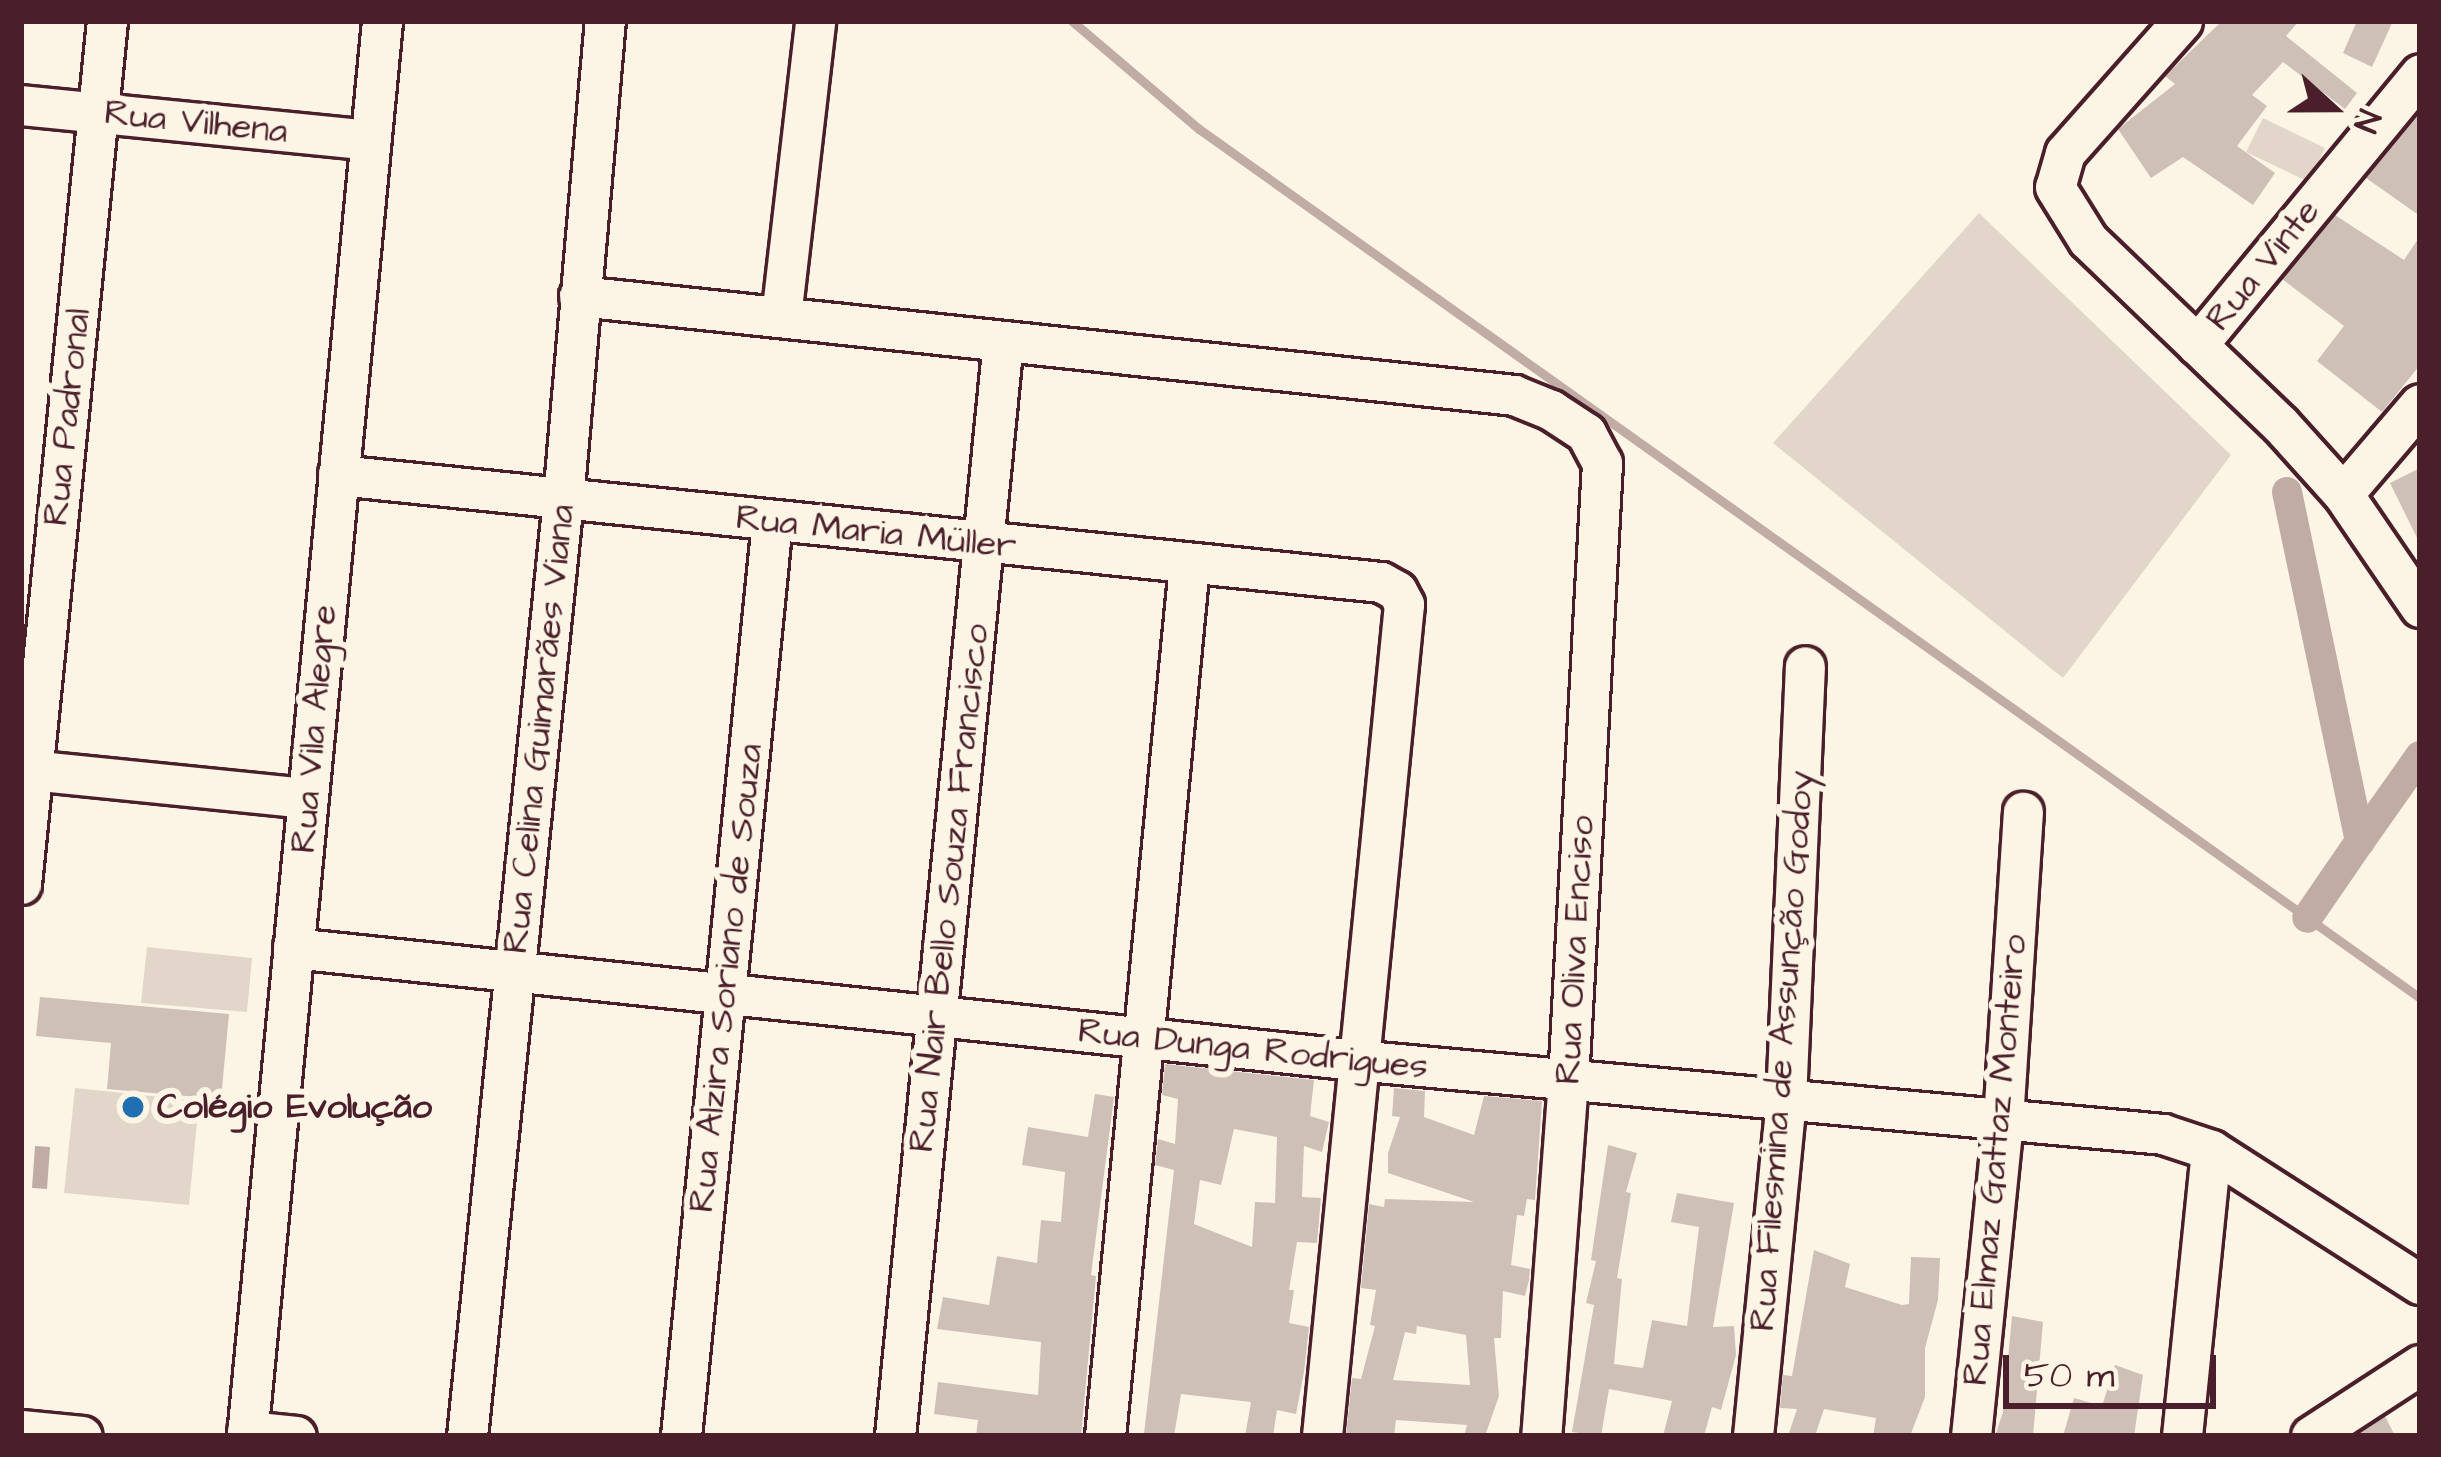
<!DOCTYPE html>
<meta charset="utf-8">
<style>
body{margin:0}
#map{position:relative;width:2441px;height:1457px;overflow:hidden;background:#fcf5e5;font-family:"Architects Daughter",sans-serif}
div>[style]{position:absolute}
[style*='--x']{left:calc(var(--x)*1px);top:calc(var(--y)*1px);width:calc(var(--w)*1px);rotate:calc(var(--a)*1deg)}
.green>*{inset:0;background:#e2d5ca}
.water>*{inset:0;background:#c0aca5}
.stream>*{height:9px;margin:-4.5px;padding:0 4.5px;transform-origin:4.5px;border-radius:4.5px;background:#c0aca5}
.canal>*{height:30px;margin:-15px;padding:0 15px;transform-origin:15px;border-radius:15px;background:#c0aca5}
.building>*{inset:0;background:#cfc0b7}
.roads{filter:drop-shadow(3px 0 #4a1f2b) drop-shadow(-3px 0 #4a1f2b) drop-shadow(0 3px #4a1f2b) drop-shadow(0 -3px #4a1f2b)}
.minor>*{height:39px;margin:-19.5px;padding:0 19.5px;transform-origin:19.5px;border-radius:19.5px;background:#fcf5e5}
.dots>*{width:33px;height:33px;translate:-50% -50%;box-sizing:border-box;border:6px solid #fcf5e5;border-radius:50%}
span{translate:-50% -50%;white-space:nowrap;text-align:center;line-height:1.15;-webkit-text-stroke:12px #fcf5e5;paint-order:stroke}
.street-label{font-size:36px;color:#4a1f2b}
.poi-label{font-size:36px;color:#4a1f2b;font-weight:700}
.left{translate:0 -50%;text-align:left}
.frame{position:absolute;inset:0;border:24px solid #4a1f2b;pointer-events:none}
.north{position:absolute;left:2273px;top:48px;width:120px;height:120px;-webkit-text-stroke:9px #fcf5e5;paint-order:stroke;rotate:111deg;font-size:33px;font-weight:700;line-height:48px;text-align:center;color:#4a1f2b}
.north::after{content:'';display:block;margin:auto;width:42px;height:54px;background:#4a1f2b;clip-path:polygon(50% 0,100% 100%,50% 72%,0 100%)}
.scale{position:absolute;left:2003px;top:1355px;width:213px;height:54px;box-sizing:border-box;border:6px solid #4a1f2b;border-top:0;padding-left:15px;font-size:36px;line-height:42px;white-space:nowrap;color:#4a1f2b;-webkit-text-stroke:9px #fcf5e5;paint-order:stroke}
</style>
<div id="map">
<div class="green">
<i style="clip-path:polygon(2263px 118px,2325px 148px,2309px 182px,2246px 152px)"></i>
<i style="clip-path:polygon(1979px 213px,2231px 455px,2063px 678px,1773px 443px)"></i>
<i style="clip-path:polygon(147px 947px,252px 958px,247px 1012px,141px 1003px)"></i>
<i style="clip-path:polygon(75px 1088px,199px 1101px,189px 1205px,64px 1193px)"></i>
</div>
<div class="water">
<i style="clip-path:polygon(35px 1146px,50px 1147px,47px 1189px,32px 1188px)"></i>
</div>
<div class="stream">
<i style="--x:1072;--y:21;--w:167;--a:40.4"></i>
<i style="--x:1199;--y:129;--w:1499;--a:35.44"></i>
</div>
<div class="canal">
<i style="--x:2287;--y:492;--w:357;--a:78.2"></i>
<i style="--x:2360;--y:841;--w:93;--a:124.5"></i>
<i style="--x:2360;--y:841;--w:104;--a:-54.8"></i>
</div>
<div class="building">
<i style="clip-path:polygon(2222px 21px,2299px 21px,2286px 36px,2357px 93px,2345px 109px,2283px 62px,2252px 95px,2267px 106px,2237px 146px,2275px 173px,2253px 205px,2183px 157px,2151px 178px,2118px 129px,2175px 84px,2165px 76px)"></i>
<i style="clip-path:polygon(2357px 21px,2393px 21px,2372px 67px,2343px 53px)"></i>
<i style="clip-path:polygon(2420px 112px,2420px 216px,2366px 178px)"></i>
<i style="clip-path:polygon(2335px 215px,2404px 260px,2420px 236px,2420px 365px,2382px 412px,2317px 361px,2344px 326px,2282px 279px)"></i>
<i style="clip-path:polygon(2420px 468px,2420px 544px,2390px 483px)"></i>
<i style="clip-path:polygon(40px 997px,229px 1014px,221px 1099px,107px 1089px,111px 1043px,36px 1036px)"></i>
<i style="clip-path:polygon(evenodd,1165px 1064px,1314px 1080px,1310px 1116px,1329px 1122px,1322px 1152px,1304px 1146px,1302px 1197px,1321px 1198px,1317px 1243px,1297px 1242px,1289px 1290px,1294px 1290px,1289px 1323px,1309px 1327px,1304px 1372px,1296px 1414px,1277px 1410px,1273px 1436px,1245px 1436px,1251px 1402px,1181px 1394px,1174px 1436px,1144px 1434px,1174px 1170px,1155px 1165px,1158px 1139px,1175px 1144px,1178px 1099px,1162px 1095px,1165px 1064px,1234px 1129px,1277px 1137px,1275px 1203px,1255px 1202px,1252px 1247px,1194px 1224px,1200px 1180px,1221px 1185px,1234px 1129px)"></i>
<i style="clip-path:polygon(evenodd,1394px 1088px,1425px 1091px,1424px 1117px,1474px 1135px,1484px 1096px,1542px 1101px,1535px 1200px,1527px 1199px,1524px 1216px,1517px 1215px,1511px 1265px,1530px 1269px,1529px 1280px,1525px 1296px,1503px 1291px,1501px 1338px,1494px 1338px,1499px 1396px,1485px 1436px,1464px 1436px,1467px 1425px,1396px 1420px,1394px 1436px,1346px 1436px,1352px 1378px,1361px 1379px,1375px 1326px,1370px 1325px,1376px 1290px,1361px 1288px,1369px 1204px,1384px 1207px,1385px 1199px,1474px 1202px,1388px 1173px,1388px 1153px,1400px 1117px,1392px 1116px,1394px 1088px,1417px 1326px,1466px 1335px,1470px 1385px,1393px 1380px,1405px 1332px,1416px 1334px,1417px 1326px)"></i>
<i style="clip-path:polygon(1095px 1094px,1114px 1097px,1091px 1275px,1096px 1276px,1081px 1436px,976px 1436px,978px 1420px,934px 1414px,938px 1382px,1038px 1395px,1041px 1342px,937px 1329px,943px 1297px,989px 1305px,997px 1256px,1037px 1263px,1041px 1220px,1061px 1222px,1065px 1172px,1022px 1165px,1028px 1127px,1088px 1137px)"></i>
<i style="clip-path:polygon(1608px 1145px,1637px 1153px,1626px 1192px,1631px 1193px,1617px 1278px,1622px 1279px,1614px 1364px,1643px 1368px,1652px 1320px,1687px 1326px,1699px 1227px,1671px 1222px,1677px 1193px,1734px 1203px,1713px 1327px,1734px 1326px,1736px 1355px,1721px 1410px,1712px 1407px,1704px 1436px,1663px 1436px,1672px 1401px,1609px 1389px,1601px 1436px,1572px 1432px,1594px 1305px,1586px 1303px,1596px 1261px,1591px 1260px)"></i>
<i style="clip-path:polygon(1814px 1250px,1850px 1264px,1845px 1287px,1902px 1305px,1909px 1304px,1911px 1257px,1940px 1258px,1938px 1300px,1925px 1348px,1925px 1397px,1910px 1436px,1873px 1436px,1876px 1418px,1824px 1409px,1815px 1436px,1788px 1436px,1797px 1409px,1780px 1408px,1783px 1375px,1792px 1376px)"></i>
<i style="clip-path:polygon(2012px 1316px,2043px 1322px,2033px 1436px,1995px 1436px,2003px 1412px)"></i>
<i style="clip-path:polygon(2115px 1365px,2143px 1375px,2134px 1436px,2063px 1436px,2074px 1398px,2102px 1406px)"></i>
<i style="clip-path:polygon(2385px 1416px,2395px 1436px,2355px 1436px)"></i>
</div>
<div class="roads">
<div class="minor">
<i style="--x:2182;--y:21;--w:176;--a:131.6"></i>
<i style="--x:2065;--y:153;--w:35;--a:106"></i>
<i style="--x:2055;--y:187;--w:62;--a:58.1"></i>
<i style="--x:2088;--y:240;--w:266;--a:43.8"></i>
<i style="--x:2280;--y:424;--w:94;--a:48"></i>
<i style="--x:2343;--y:494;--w:137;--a:55.7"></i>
<i style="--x:21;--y:105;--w:351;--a:5.7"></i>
<i style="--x:579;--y:296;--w:940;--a:6.04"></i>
<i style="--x:1514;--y:395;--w:40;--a:22"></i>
<i style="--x:1551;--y:410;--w:42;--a:33.3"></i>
<i style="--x:1586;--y:433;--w:34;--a:62"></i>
<i style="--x:1602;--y:463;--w:618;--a:93.15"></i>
<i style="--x:1568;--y:1080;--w:357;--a:94.3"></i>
<i style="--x:781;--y:317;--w:298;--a:-83.4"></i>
<i style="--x:2197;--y:345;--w:351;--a:-50.5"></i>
<i style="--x:338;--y:475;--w:1048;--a:5.86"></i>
<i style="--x:1381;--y:582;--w:18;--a:29"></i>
<i style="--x:1397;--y:591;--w:15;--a:62"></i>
<i style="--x:1404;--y:604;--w:836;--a:95.63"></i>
<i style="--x:2343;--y:494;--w:118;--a:-49.5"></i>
<i style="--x:21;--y:769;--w:288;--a:5.8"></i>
<i style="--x:21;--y:884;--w:867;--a:-84.31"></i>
<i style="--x:293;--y:948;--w:1068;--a:6.02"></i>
<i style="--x:1355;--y:1060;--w:811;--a:5.23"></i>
<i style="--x:2163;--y:1134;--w:51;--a:18.4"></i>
<i style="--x:2211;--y:1150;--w:248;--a:32.7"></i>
<i style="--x:21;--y:1430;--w:61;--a:5.6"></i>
<i style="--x:247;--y:1431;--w:49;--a:5.8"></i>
<i style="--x:247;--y:1436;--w:1421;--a:-84.55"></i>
<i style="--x:467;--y:1436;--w:942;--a:-84.15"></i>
<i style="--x:563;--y:499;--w:480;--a:-85"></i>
<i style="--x:681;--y:1436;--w:920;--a:-84.32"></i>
<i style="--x:895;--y:1436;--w:1100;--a:-84.37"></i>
<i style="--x:1105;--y:1436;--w:875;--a:-84.49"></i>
<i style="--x:1753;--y:1436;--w:338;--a:-84.4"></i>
<i style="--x:1786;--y:1100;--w:434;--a:-87.5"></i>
<i style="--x:1971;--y:1436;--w:318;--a:-84.2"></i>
<i style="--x:2003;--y:1120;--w:309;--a:-86.3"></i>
<i style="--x:2182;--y:1436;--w:287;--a:-84.2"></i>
<i style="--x:2311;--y:1436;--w:130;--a:-33.1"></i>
</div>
</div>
<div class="dots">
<i style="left:133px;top:1107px;background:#1f6fb2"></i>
</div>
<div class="street-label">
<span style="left:196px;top:122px;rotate:6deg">Rua Vilhena</span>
<span style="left:2263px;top:265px;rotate:-51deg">Rua Vinte</span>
<span style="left:67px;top:417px;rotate:-84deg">Rua Padronal</span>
<span style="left:876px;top:532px;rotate:6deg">Rua Maria Müller</span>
<span style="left:314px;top:729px;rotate:-85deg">Rua Vila Alegre</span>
<span style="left:539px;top:729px;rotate:-84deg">Rua Celina Guimarães Viana</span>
<span style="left:949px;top:888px;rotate:-84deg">Rua Nair Bello Souza Francisco</span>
<span style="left:1575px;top:950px;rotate:-87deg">Rua Oliva Enciso</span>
<span style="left:726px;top:978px;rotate:-84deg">Rua Alzira Soriano de Souza</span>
<span style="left:1253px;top:1049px;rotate:6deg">Rua Dunga Rodrigues</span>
<span style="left:1782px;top:1051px;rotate:-86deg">Rua Filesmina de Assunção Godoy</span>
<span style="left:1995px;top:1160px;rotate:-85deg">Rua Elmaz Gattaz Monteiro</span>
</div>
<div class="poi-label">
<span class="left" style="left:157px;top:1107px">Colégio Evolução</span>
</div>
<div class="frame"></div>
<div class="north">N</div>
<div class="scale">50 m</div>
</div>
